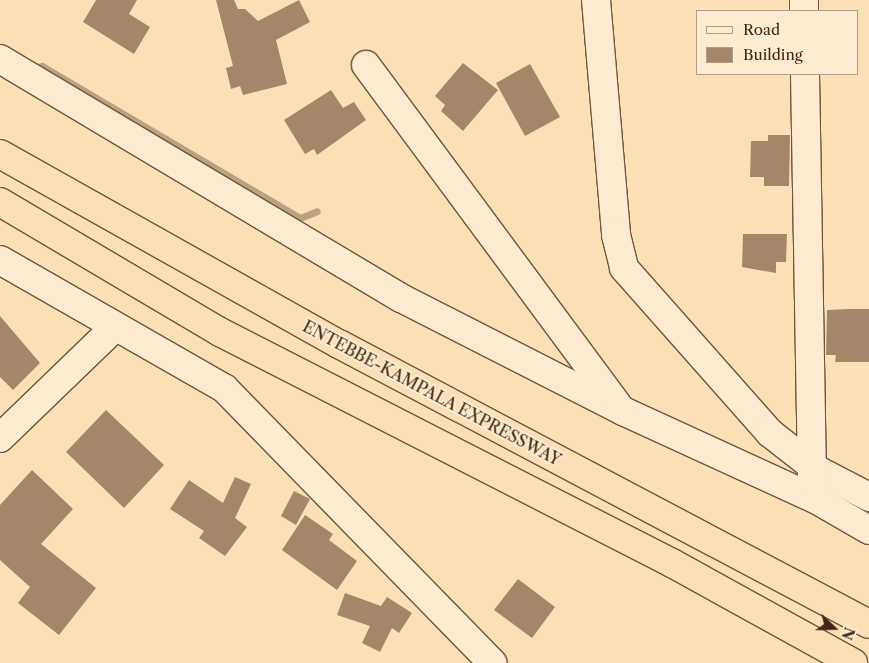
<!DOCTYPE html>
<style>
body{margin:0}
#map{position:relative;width:869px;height:663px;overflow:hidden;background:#fbe0b6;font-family:"Libre Caslon Text",serif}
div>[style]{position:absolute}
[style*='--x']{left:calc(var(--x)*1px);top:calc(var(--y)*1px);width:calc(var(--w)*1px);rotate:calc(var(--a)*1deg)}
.stream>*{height:7px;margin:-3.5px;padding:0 3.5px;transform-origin:3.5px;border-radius:3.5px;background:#bca17f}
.building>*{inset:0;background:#a28868}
.roads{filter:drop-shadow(1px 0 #70563c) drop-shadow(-1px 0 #70563c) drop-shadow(0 1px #70563c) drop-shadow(0 -1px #70563c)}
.minor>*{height:28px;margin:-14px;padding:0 14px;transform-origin:14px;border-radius:14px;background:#fcebd0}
.highway>*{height:28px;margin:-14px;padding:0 14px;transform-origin:14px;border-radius:14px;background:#fbe0b6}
span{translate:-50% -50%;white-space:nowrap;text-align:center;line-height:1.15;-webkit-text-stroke:4px #fcebd0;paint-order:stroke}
.street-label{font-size:16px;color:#422814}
.legend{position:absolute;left:696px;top:10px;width:162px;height:65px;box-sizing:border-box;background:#fcebd0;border:1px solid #b29d85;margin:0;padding:6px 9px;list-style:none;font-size:15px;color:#422814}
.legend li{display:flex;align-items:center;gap:10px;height:25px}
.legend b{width:25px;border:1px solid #b29d85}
.north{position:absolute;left:809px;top:603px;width:50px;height:50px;-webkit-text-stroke:4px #fcebd0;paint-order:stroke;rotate:111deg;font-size:14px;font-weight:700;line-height:20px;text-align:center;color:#422814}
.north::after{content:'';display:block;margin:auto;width:18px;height:22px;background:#422814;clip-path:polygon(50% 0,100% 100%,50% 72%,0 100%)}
</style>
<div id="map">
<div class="stream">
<i style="--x:31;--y:68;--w:11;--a:-10"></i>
<i style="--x:42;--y:66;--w:299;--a:30.5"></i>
<i style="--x:300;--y:218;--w:18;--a:-22"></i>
</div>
<div class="building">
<i style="clip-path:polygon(96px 0,137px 0,129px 14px,150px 27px,134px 54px,83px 22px)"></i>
<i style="clip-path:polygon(216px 0,234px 0,238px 9px,245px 9px,258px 21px,299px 0,310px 22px,276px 40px,287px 84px,243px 95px,240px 86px,231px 89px,226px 68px,233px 66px)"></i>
<i style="clip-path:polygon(463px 63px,498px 90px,463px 131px,441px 111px,445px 105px,435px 96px)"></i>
<i style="clip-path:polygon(530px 64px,560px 117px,525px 136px,496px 83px)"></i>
<i style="clip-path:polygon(331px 90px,343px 108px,354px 102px,366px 120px,317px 155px,314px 149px,305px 154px,284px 120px)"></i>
<i style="clip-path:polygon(768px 135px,790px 135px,789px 186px,764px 186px,764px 177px,750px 177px,751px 141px,768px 141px)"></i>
<i style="clip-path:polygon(743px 234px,787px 234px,786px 262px,776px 262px,776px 273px,742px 267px)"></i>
<i style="clip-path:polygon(850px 309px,869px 309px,869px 362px,835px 362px,836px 355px,826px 355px,827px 310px)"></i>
<i style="clip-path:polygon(0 316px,40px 363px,13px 390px,0 377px)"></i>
<i style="clip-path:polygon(106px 410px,164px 465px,124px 508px,66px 452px)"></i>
<i style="clip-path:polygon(32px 470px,73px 509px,41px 544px,96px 588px,59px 635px,18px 603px,30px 587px,0 560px,0 505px)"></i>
<i style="clip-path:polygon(235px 477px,251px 484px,235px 518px,247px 527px,225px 556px,199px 538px,204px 531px,170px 509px,189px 480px,223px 503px)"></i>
<i style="clip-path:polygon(294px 491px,310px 499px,296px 525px,281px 516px)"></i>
<i style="clip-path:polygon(305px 515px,333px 534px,329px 540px,357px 561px,337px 590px,282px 550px)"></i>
<i style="clip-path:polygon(518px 579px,555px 607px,532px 638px,494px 610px)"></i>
<i style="clip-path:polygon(345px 593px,381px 606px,387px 597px,412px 613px,399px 633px,392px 628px,380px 652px,362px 643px,370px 626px,337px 615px)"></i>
</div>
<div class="roads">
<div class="minor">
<i style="--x:596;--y:0;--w:236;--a:85.1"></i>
<i style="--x:616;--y:235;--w:34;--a:76"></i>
<i style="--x:624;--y:268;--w:220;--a:48.5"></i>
<i style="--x:770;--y:433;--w:60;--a:38.2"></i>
<i style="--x:817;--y:470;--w:59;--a:27.4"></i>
<i style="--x:804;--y:0;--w:11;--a:90"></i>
<i style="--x:0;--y:59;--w:467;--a:30.8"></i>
<i style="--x:401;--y:298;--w:249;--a:27"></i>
<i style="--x:623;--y:411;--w:213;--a:24.6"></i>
<i style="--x:817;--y:500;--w:60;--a:30"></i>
<i style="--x:366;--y:65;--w:427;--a:53.5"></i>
<i style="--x:805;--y:74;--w:403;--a:89"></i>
<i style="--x:0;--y:260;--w:259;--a:29.8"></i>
<i style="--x:225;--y:389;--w:383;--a:45.7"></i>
<i style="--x:0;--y:438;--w:160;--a:-44"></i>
</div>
<div class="highway">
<i style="--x:0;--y:154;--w:389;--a:29.3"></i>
<i style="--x:339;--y:344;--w:599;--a:27.85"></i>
<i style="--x:0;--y:202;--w:256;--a:30.6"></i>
<i style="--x:220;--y:332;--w:508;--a:27.07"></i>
<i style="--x:672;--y:563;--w:207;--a:28.9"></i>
</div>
</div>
<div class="street-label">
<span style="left:432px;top:393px;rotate:28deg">ENTEBBE-KAMPALA EXPRESSWAY</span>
</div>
<ul class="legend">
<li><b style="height:6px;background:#fcebd0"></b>Road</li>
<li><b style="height:14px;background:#a28868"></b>Building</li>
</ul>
<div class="north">N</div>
</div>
